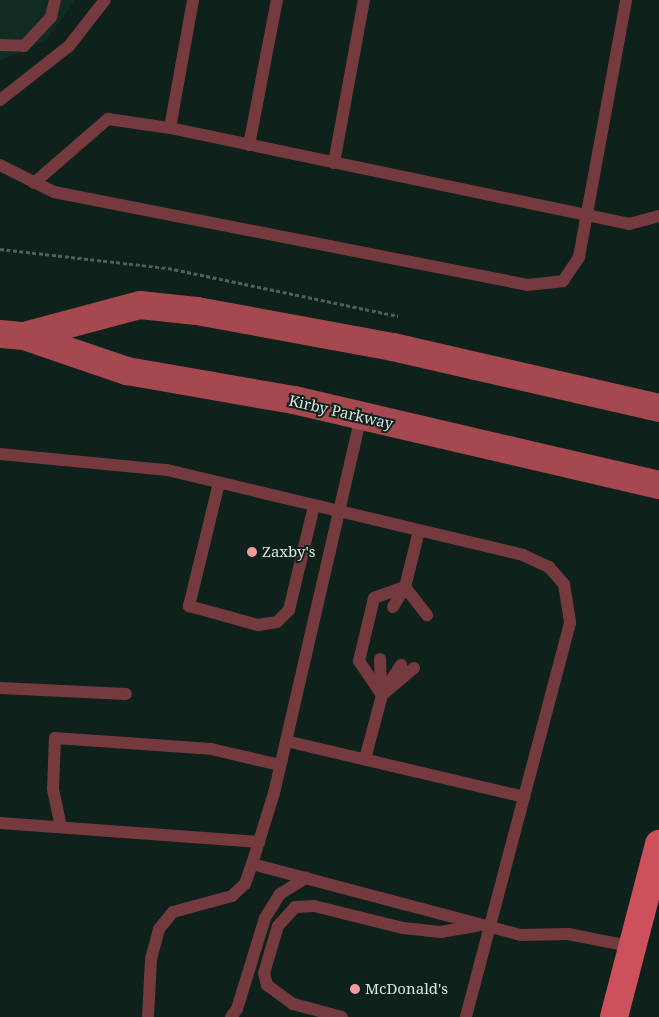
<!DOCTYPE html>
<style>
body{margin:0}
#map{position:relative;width:659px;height:1017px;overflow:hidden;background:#0e211b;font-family:"Noto Serif",serif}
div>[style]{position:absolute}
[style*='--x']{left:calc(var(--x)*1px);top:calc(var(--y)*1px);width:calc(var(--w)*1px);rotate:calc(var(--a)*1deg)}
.built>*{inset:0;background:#0f2b22}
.path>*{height:3px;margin-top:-1.5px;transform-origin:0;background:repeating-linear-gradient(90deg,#4f605a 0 4px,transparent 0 6.5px)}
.lane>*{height:12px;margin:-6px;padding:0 6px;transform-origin:6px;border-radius:6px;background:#753a3e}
.secondary>*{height:28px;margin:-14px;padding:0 14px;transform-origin:14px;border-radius:14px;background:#a6484f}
.primary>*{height:28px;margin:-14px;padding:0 14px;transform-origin:14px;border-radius:14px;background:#cc515d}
.dots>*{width:14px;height:14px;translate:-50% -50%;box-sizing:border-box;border:2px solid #0e211b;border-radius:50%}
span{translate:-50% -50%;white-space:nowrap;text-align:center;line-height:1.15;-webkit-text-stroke:4px #0e211b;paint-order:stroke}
.street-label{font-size:15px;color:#d9e5e0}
.poi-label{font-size:15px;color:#d9e5e0}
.left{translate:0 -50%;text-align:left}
</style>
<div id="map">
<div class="built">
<i style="clip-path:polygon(0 0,76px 0,45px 41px,0 61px)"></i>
</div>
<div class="path">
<i style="--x:0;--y:249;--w:169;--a:6.5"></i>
<i style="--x:168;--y:268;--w:235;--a:11.8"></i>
</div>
<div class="lane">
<i style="--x:0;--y:45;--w:24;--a:2"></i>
<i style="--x:24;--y:46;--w:40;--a:-47"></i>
<i style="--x:51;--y:17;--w:17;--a:-77"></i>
<i style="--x:0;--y:100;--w:88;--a:-38"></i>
<i style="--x:69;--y:46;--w:58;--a:-52"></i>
<i style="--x:170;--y:128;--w:469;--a:11.8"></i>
<i style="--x:629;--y:224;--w:31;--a:-15"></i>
<i style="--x:249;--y:145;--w:148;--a:-79.1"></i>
<i style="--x:334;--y:163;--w:166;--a:-79.6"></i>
<i style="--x:0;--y:165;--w:60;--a:26.6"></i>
<i style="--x:54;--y:192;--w:482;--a:11.1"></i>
<i style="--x:527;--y:285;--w:36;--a:-6"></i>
<i style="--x:563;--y:281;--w:29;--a:-56"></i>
<i style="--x:579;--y:257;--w:261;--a:-79.6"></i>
<i style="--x:34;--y:183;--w:98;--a:-40.9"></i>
<i style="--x:108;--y:119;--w:63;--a:8.3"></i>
<i style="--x:170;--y:128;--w:130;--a:-79.8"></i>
<i style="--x:0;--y:454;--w:168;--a:5.5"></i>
<i style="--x:167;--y:470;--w:366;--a:13.4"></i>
<i style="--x:523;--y:555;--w:29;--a:25"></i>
<i style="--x:549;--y:567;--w:23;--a:49"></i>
<i style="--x:564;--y:584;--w:39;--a:81"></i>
<i style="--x:570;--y:623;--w:407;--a:104.8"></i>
<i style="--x:219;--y:483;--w:127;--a:103.7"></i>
<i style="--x:189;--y:606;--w:72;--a:15.4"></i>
<i style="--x:258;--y:625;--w:19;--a:-9"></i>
<i style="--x:277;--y:622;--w:17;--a:-45"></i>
<i style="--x:289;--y:610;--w:107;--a:-76.5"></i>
<i style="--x:405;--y:587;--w:36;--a:52"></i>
<i style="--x:393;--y:607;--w:23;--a:-59"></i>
<i style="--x:380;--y:659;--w:35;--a:88"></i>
<i style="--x:388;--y:685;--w:24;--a:-57"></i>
<i style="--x:0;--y:688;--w:126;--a:2.7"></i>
<i style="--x:382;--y:695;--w:42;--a:-40.2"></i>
<i style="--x:286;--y:741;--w:245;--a:13.2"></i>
<i style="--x:365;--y:759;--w:66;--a:-75.1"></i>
<i style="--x:382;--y:695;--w:41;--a:-124.1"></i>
<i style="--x:359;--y:661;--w:65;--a:-76.6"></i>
<i style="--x:374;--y:598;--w:33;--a:-20"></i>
<i style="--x:405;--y:587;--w:58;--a:-76"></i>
<i style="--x:0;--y:823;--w:260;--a:4.2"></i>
<i style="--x:61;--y:827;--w:39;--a:-102"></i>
<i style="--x:53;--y:789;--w:51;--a:-87.8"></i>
<i style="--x:55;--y:738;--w:156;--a:4"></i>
<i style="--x:211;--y:749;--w:71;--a:13.1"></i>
<i style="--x:252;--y:864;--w:278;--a:14.8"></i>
<i style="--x:521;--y:935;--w:47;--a:-1.2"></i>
<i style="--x:568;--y:934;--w:67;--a:11.1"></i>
<i style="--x:148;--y:1017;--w:58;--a:-87"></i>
<i style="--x:151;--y:959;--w:31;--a:-75"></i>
<i style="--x:159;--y:929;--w:22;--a:-51"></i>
<i style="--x:173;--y:912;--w:61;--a:-15.2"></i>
<i style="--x:232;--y:896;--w:18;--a:-43"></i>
<i style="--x:245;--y:884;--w:21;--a:-71"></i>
<i style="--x:252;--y:864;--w:74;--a:-72.8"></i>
<i style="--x:274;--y:793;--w:387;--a:-77"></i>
<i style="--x:231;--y:1017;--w:10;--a:-53"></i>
<i style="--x:237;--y:1009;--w:95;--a:-72.9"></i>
<i style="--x:265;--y:918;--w:28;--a:-58"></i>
<i style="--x:280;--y:894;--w:31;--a:-32"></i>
<i style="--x:342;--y:1017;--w:51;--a:-165.1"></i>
<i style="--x:293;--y:1004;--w:32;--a:-144"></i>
<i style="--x:267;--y:985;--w:12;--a:-104"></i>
<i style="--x:264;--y:973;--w:49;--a:-73.4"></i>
<i style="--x:278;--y:926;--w:25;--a:-48"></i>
<i style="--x:295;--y:907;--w:19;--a:-3"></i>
<i style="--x:314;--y:906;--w:92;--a:13.9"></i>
<i style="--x:403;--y:928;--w:38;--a:6"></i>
<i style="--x:441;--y:932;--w:36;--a:-10"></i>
</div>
<div class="secondary">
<i style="--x:0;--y:334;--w:24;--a:5"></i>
<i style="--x:24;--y:336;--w:109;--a:18.8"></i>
<i style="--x:127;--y:371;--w:169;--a:9.9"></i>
<i style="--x:294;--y:400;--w:375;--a:13.1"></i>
<i style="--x:24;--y:336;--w:120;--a:-15"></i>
<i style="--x:140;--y:305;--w:57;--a:6"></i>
<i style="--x:197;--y:311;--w:199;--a:10.4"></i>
<i style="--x:393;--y:347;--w:273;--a:12.9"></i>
</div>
<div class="primary">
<i style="--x:614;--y:1017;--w:179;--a:-75.4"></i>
</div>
<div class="dots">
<i style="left:252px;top:552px;background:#f59b9e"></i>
<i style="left:355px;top:989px;background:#f59b9e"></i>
</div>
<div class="street-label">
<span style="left:341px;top:412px;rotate:13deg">Kirby Parkway</span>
</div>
<div class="poi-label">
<span class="left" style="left:262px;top:552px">Zaxby's</span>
<span class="left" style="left:365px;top:989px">McDonald's</span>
</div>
</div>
